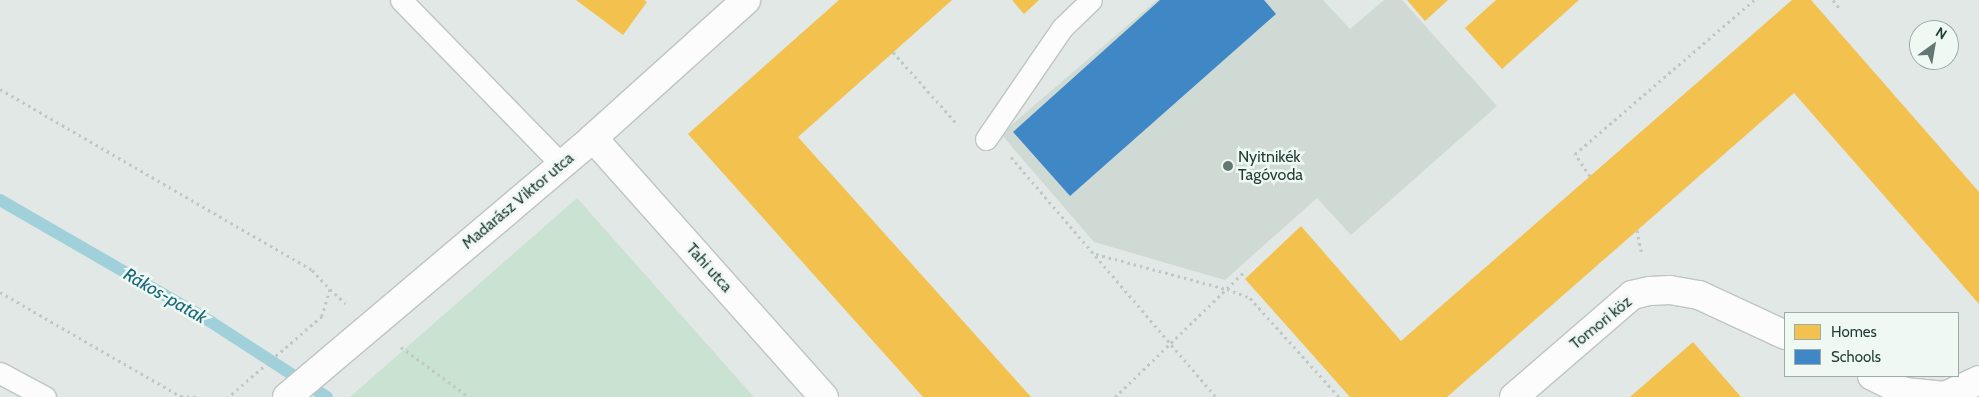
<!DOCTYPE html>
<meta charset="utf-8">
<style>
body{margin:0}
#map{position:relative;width:1979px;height:397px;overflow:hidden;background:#e2e8e5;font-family:Cabin,sans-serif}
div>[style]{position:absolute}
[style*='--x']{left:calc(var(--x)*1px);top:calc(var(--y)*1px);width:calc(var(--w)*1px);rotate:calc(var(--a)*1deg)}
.built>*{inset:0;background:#cfdad5}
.green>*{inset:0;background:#cae2d2}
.homes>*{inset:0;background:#f2c14e}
.schools>*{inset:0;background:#3f88c5}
.stream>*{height:12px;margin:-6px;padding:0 6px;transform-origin:6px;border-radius:6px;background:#a0d0d9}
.path>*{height:3px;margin-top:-1.5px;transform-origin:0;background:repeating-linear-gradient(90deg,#bfc8c6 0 2.5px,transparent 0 6.5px)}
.roads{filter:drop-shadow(1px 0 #bfc5c2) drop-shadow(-1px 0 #bfc5c2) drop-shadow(0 1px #bfc5c2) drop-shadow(0 -1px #bfc5c2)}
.lane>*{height:21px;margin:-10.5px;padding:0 10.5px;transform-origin:10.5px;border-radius:10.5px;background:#fbfcfb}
.street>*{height:28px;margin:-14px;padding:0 14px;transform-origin:14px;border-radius:14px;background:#fbfcfb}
.dots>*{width:14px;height:14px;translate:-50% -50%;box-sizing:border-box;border:2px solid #f0f8f4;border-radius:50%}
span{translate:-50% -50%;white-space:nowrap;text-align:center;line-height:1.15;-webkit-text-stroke:5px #f0f8f4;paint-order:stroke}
.poi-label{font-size:16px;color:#1f3c35}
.left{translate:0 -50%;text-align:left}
.street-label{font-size:16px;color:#1f3c35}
.water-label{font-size:18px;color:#17687b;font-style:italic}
.legend{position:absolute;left:1784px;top:312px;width:175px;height:65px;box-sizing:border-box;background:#f0f8f4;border:1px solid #9cada8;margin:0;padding:6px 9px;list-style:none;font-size:15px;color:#1f3c35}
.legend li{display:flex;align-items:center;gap:10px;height:25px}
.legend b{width:25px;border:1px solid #9cada8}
.north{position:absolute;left:1909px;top:20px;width:50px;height:50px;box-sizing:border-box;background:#f0f8f4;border:1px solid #9cada8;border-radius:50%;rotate:32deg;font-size:14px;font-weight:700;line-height:20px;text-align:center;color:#1f3c35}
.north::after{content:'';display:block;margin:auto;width:18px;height:22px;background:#637873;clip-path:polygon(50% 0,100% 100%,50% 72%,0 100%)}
</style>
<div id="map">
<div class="built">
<i style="clip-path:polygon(1157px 0,1323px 0,1350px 29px,1384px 0,1402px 0,1497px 106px,1351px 235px,1317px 198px,1225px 280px,1094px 242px,1001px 134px)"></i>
</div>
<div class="green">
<i style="clip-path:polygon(577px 198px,754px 397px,350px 397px)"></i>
</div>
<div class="homes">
<i style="clip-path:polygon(576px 0,644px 0,647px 2px,623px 35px)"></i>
<i style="clip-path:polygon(839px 0,952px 0,798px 137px,1031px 397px,923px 397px,688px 134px)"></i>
<i style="clip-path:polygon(1012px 0,1039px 0,1024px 14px)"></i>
<i style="clip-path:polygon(1407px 0,1448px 0,1425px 21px)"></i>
<i style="clip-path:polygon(1496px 0,1579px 0,1502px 69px,1465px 28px)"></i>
<i style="clip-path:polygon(1792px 0,1811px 0,1979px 192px,1979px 304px,1794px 93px,1447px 397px,1350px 397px,1245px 279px,1301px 226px,1401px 341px)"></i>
<i style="clip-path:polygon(1693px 342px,1741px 397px,1630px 397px)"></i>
</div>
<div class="schools">
<i style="clip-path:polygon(1160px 0,1264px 0,1276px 14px,1070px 196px,1013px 132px)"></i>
</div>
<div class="stream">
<i style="--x:0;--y:200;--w:244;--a:30"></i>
<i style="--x:211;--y:322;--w:138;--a:32.9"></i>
</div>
<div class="path">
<i style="--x:1833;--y:0;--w:11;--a:52"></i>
<i style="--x:893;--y:52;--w:98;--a:48.3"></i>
<i style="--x:0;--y:89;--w:361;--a:30.1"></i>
<i style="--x:312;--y:270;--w:26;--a:47"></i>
<i style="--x:330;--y:289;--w:28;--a:107"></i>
<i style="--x:322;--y:316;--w:124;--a:139.2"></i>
<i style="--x:1011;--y:157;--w:316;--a:49.5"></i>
<i style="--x:1590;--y:176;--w:27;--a:-124"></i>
<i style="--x:1575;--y:154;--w:236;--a:-40.7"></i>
<i style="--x:1637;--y:230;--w:26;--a:79"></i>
<i style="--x:1096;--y:254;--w:136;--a:15"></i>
<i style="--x:1227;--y:289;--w:25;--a:21"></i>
<i style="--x:1250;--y:298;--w:133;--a:48"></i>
<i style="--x:330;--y:289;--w:21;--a:43"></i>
<i style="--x:0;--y:292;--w:208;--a:30"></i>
<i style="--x:180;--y:396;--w:17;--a:3"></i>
<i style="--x:401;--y:347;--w:84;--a:36.3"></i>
<i style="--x:1115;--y:397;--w:182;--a:-44.1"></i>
</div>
<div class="roads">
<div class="lane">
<i style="--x:401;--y:0;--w:229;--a:45.7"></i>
<i style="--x:986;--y:139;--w:135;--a:-55.6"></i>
<i style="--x:1062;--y:28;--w:40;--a:-44"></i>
<i style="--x:0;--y:373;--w:51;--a:28.1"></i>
</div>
<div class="street">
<i style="--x:593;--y:138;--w:347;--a:48.3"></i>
<i style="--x:1872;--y:376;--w:37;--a:26"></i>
<i style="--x:1905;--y:392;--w:40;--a:5.7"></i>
<i style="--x:1945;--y:396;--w:38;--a:-25"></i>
<i style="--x:287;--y:397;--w:401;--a:-40.2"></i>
<i style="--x:593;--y:138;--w:206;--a:-42"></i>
<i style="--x:1514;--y:397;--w:156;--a:-40.8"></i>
<i style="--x:1632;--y:295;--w:18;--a:-13"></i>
<i style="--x:1650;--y:291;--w:20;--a:-3"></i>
<i style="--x:1670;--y:290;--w:29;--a:10"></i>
<i style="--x:1699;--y:295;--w:95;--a:24.9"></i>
</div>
</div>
<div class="dots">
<i style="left:1228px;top:166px;background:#637873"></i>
</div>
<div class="poi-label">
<span class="left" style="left:1238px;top:166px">Nyitnikék<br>Tagóvoda</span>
</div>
<div class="street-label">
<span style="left:518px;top:201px;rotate:-40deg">Madarász Viktor utca</span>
<span style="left:709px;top:268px;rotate:48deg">Tahi utca</span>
<span style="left:1601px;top:323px;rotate:-39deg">Tomori köz</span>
</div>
<div class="water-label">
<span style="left:165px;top:296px;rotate:30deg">Rákos-patak</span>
</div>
<ul class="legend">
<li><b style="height:14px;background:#f2c14e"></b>Homes</li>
<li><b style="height:14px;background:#3f88c5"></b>Schools</li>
</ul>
<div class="north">N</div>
</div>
